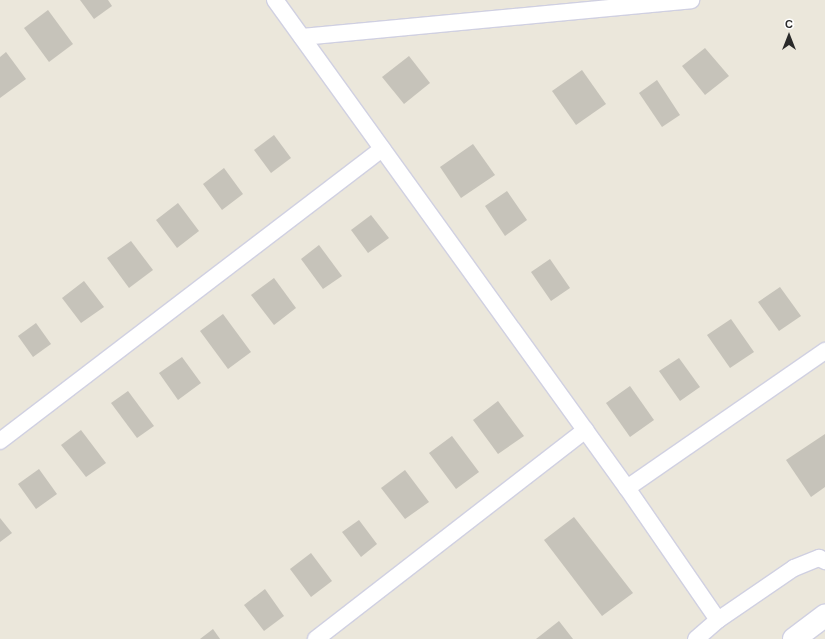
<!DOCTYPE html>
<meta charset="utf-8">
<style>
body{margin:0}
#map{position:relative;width:825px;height:639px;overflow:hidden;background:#ebe7db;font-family:Barlow,sans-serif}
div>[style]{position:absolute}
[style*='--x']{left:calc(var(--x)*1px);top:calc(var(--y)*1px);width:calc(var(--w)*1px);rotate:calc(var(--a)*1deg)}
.building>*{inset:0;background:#c6c3ba}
.roads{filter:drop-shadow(1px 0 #d0d0e1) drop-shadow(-1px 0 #d0d0e1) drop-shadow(0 1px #d0d0e1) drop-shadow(0 -1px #d0d0e1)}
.minor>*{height:16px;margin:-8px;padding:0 8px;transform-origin:8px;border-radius:8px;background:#fff}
.secondary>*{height:22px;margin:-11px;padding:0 11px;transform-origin:11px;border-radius:11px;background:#fff}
span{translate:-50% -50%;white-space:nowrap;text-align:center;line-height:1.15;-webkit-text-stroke:3px #fff;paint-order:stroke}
.north{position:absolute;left:769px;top:16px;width:40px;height:40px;-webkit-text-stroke:3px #fff;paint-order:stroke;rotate:0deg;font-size:11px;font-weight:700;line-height:16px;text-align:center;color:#292929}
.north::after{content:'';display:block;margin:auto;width:14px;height:18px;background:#292929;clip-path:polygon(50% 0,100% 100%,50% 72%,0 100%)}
</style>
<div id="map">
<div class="building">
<i style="clip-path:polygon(80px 0,108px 0,112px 6px,94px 19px)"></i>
<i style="clip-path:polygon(48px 10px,73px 44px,49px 62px,24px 28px)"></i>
<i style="clip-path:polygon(705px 48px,729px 76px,705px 95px,682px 66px)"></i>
<i style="clip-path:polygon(6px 52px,26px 79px,0 98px,0 57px)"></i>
<i style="clip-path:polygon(409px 56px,430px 83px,404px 104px,382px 77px)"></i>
<i style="clip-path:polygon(582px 70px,606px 104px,576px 125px,552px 91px)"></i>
<i style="clip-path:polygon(657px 80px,680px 115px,662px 127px,639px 93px)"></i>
<i style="clip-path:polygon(274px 135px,291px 158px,271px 173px,254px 150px)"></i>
<i style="clip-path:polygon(473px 144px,495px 175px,461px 198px,440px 167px)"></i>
<i style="clip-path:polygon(224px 168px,243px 194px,222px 210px,203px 184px)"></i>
<i style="clip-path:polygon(507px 191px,527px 220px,505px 236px,485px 206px)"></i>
<i style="clip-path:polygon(178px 203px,199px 231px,177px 248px,156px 220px)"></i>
<i style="clip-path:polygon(371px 215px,389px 238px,368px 253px,351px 230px)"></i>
<i style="clip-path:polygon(131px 241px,153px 270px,129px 288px,107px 258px)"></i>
<i style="clip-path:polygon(319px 245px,342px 276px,323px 289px,301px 259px)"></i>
<i style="clip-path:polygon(550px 259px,570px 288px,551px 301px,531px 272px)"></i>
<i style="clip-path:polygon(274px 278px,296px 308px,274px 325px,251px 295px)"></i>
<i style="clip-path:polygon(84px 281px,104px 307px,81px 323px,62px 298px)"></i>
<i style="clip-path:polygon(780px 287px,801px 316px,779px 331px,758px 302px)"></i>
<i style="clip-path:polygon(223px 314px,251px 352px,228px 369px,200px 331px)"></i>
<i style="clip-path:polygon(731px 319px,754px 352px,730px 368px,707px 335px)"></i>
<i style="clip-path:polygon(36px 323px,51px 344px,33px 357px,18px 336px)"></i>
<i style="clip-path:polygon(182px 357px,201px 383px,178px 400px,159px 373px)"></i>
<i style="clip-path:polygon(679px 358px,700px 387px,680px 401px,659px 371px)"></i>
<i style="clip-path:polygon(630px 386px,654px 420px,630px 437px,606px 403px)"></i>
<i style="clip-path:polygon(128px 391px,154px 426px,137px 438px,111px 403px)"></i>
<i style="clip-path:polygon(498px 401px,524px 436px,498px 454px,473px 420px)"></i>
<i style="clip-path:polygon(81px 430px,106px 463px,86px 477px,61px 445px)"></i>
<i style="clip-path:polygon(825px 434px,825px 487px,811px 497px,786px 460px)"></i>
<i style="clip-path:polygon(452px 436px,479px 472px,456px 489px,429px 453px)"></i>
<i style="clip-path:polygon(39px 469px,57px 494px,36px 509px,18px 484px)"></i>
<i style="clip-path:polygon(405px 470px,429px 502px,405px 519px,381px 488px)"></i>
<i style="clip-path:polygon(574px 517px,633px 593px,602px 616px,544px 540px)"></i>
<i style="clip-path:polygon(0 518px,12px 533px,0 542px)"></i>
<i style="clip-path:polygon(359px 520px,377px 544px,361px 557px,342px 532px)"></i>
<i style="clip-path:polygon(311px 553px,332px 581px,311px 597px,290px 569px)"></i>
<i style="clip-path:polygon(265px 589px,284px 616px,264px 631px,244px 605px)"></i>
<i style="clip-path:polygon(559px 621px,573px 639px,536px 639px)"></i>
<i style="clip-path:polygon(213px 629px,220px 639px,200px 639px)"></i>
</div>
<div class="roads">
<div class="minor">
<i style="--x:275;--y:0;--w:602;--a:54.2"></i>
<i style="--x:627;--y:488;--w:160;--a:55.4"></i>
<i style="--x:302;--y:37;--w:391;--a:-5.4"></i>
<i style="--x:0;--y:441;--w:481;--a:-37.4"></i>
<i style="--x:627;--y:488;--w:241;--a:-34.7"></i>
<i style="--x:316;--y:639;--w:341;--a:-37.8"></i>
<i style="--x:696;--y:639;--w:29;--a:-41"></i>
<i style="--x:718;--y:620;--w:92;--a:-34.4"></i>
<i style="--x:794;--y:568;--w:27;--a:-22"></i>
<i style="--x:819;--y:558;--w:7;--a:27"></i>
</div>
<div class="secondary">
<i style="--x:794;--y:639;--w:39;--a:-37"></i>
</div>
</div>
<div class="north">С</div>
</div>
